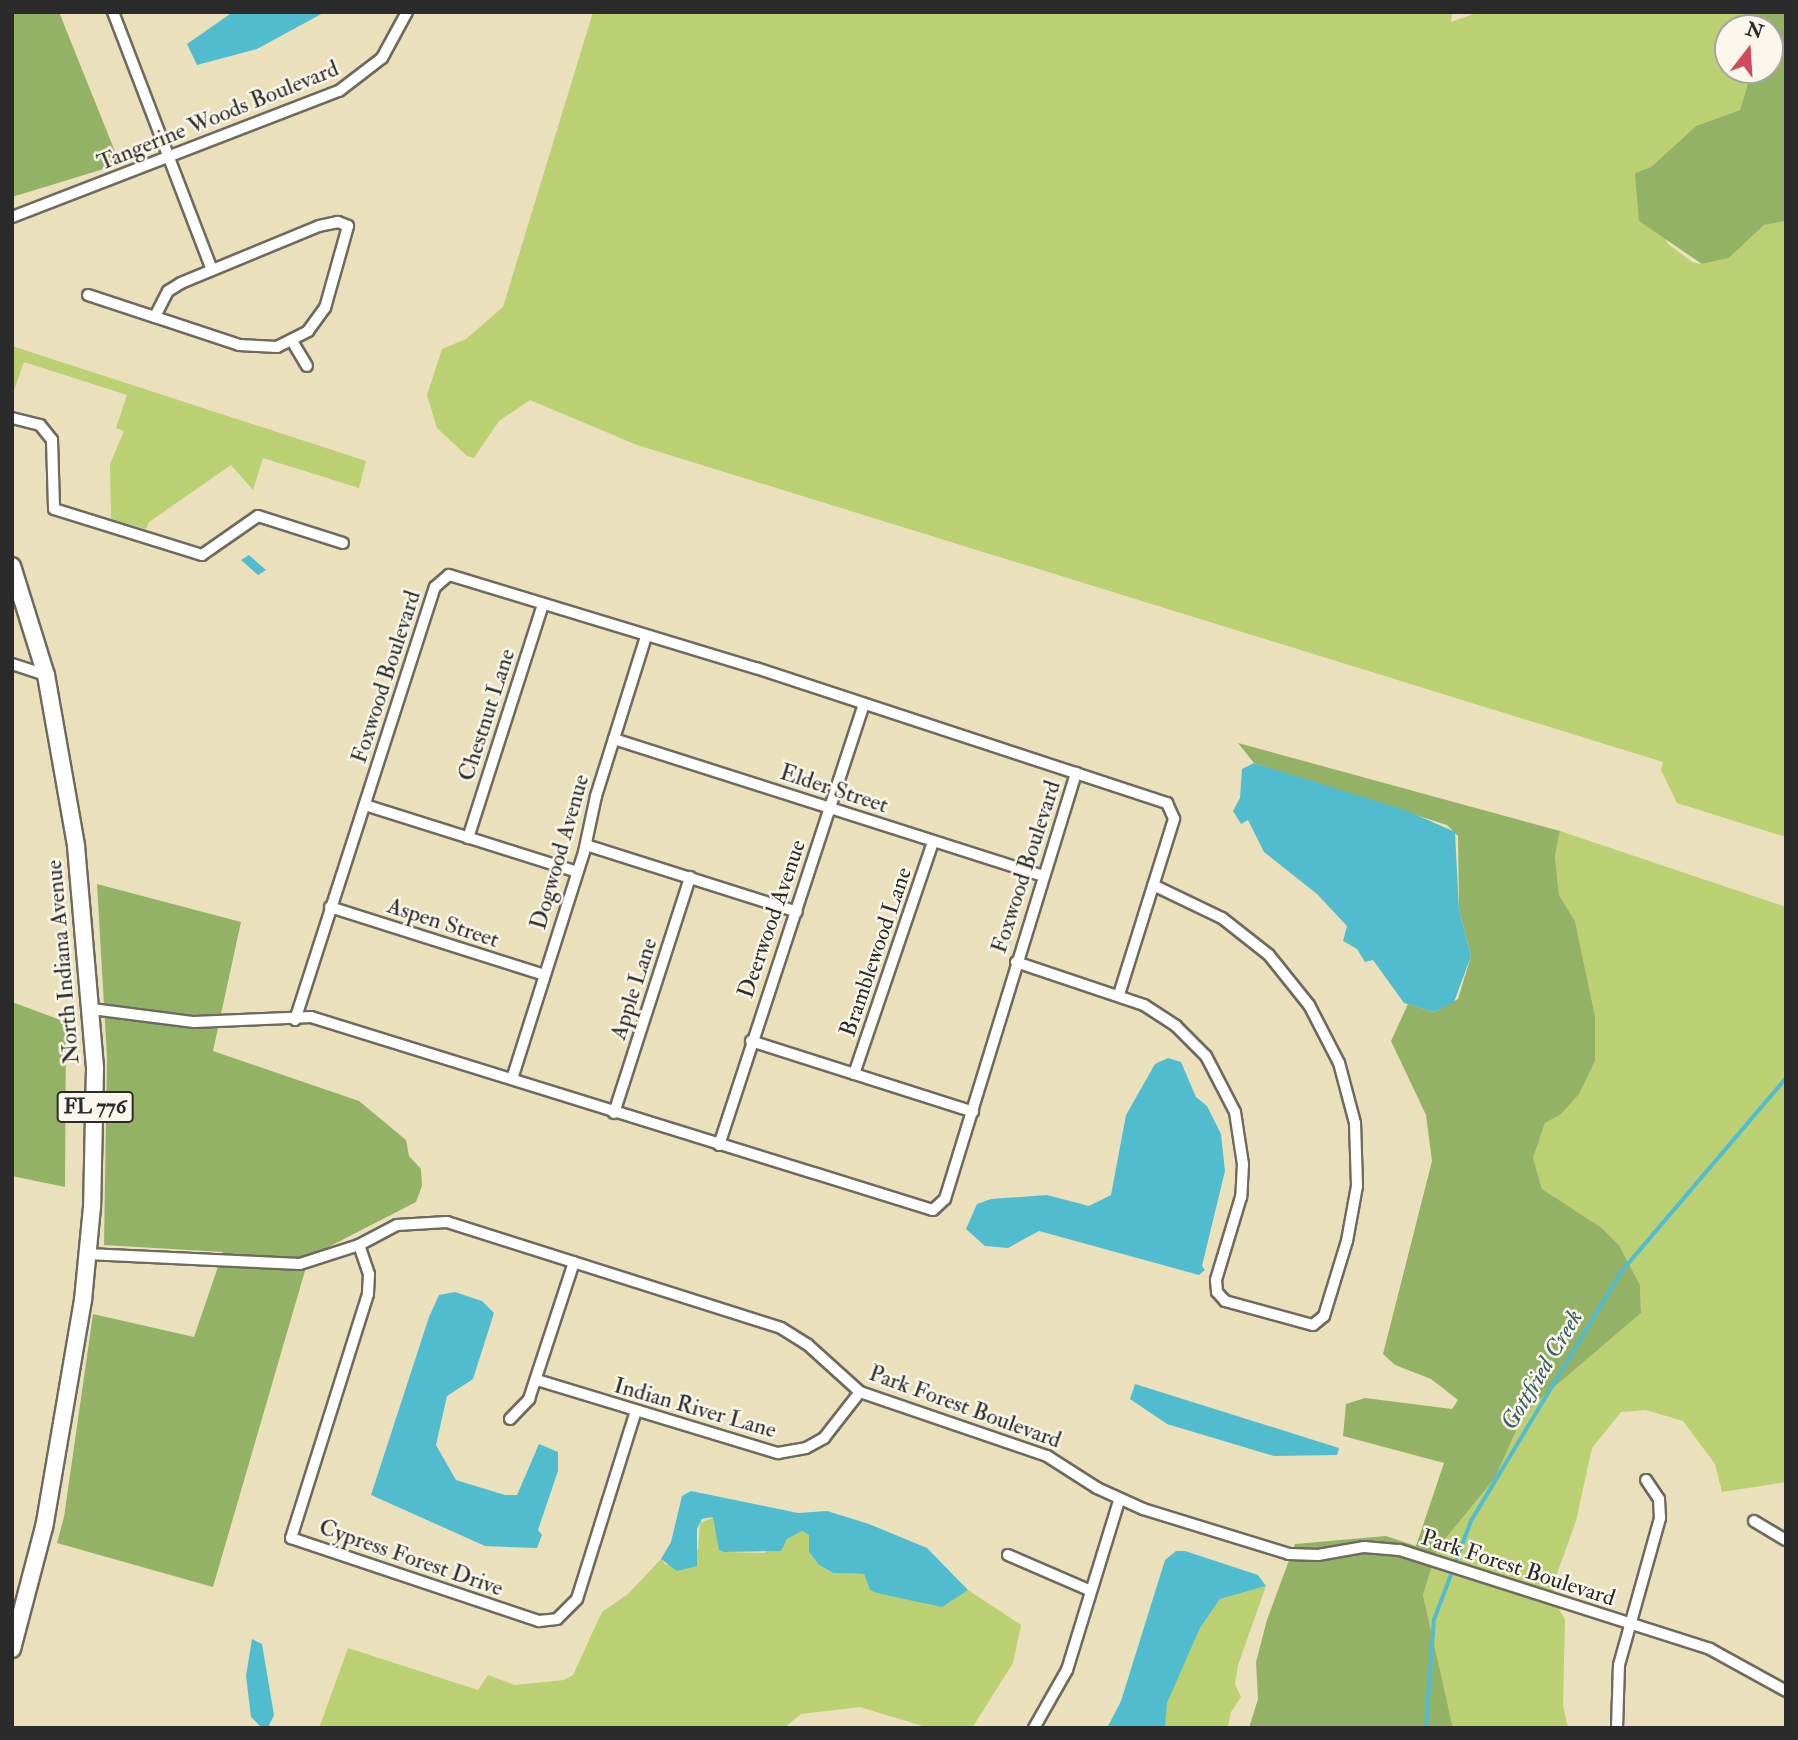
<!DOCTYPE html>
<style>
body{margin:0}
#map{position:relative;width:1798px;height:1740px;overflow:hidden;background:#ebe0bc;font-family:"IM FELL Double Pica",serif}
div>[style]{position:absolute}
[style*='--x']{left:calc(var(--x)*1px);top:calc(var(--y)*1px);width:calc(var(--w)*1px);rotate:calc(var(--a)*1deg)}
.green>*{inset:0;background:#bbcf73}
.forest>*{inset:0;background:#94b265}
.water>*{inset:0;background:#52bccf}
.stream>*{height:3.5px;margin:-1.75px;padding:0 1.75px;transform-origin:1.75px;border-radius:1.75px;background:#52bccf}
.roads{filter:drop-shadow(2px 0 #6e6a5e) drop-shadow(-2px 0 #6e6a5e) drop-shadow(0 2px #6e6a5e) drop-shadow(0 -2px #6e6a5e)}
.minor>*{height:10px;margin:-5px;padding:0 5px;transform-origin:5px;border-radius:5px;background:#fff}
.primary>*{height:16px;margin:-8px;padding:0 8px;transform-origin:8px;border-radius:8px;background:#fff}
span{translate:-50% -50%;white-space:nowrap;text-align:center;line-height:1.15;-webkit-text-stroke:5px #fbf7ec;paint-order:stroke}
.shield-label span{padding:2px 5px;background:#fbf7ec;border:2px solid;border-radius:5px;-webkit-text-stroke-width:0}
.shield-label{font-size:21px;color:#2b2b2b;font-weight:700}
.street-label{font-size:23px;color:#2b2b2b}
.water-label{font-size:24px;color:#395e64;font-style:italic}
.frame{position:absolute;inset:0;border:14px solid #2b2b2b;pointer-events:none}
.north{position:absolute;left:1714px;top:14px;width:70px;height:70px;box-sizing:border-box;background:#fbf7ec;border:2px solid #a8a59f;border-radius:50%;rotate:17deg;font-size:19px;font-weight:700;line-height:28px;text-align:center;color:#2b2b2b}
.north::after{content:'';display:block;margin:auto;width:24px;height:32px;background:#d1495b;clip-path:polygon(50% 0,100% 100%,50% 72%,0 100%)}
</style>
<div id="map">
<div class="green">
<i style="clip-path:polygon(593px 12px,1452px 12px,1451px 22px,1479px 12px,1745px 12px,1751px 28px,1728px 28px,1728px 70px,1752px 70px,1740px 110px,1696px 126px,1651px 167px,1635px 173px,1668px 244px,1692px 262px,1702px 264px,1729px 258px,1764px 225px,1786px 221px,1786px 837px,1677px 803px,1661px 770px,1663px 762px,637px 445px,530px 400px,499px 421px,474px 458px,467px 456px,437px 428px,427px 395px,442px 349px,466px 339px,503px 307px)"></i>
<i style="clip-path:polygon(12px 346px,366px 461px,359px 488px,263px 458px,253px 490px,231px 465px,149px 522px,146px 529px,111px 519px,110px 464px,124px 431px,116px 428px,127px 395px,24px 362px,12px 396px)"></i>
<i style="clip-path:polygon(1560px 831px,1786px 907px,1786px 1482px,1722px 1492px,1715px 1464px,1683px 1421px,1646px 1410px,1621px 1412px,1592px 1448px,1576px 1521px,1555px 1579px,1553px 1600px,1565px 1619px,1563px 1705px,1568px 1728px,1453px 1728px,1423px 1595px,1437px 1549px,1495px 1478px,1524px 1413px,1641px 1313px,1640px 1285px,1619px 1245px,1602px 1228px,1542px 1189px,1533px 1158px,1545px 1123px,1560px 1115px,1595px 1016px,1575px 921px,1559px 895px,1555px 856px)"></i>
<i style="clip-path:polygon(714px 1517px,719px 1550px,724px 1552px,764px 1553px,801px 1531px,809px 1535px,809px 1552px,819px 1565px,832px 1573px,864px 1574px,870px 1590px,876px 1593px,927px 1603px,968px 1590px,1021px 1625px,1013px 1663px,972px 1728px,929px 1728px,860px 1707px,801px 1714px,784px 1728px,319px 1728px,348px 1648px,478px 1690px,488px 1675px,515px 1685px,564px 1680px,573px 1675px,602px 1612px,628px 1594px,661px 1559px,666px 1565px,698px 1550px,700px 1523px)"></i>
<i style="clip-path:polygon(1266px 1586px,1238px 1665px,1235px 1684px,1241px 1697px,1231px 1712px,1228px 1727px,1165px 1728px,1166px 1703px,1200px 1628px,1220px 1599px)"></i>
</div>
<div class="forest">
<i style="clip-path:polygon(12px 12px,59px 12px,120px 164px,12px 197px)"></i>
<i style="clip-path:polygon(1745px 12px,1786px 12px,1786px 221px,1764px 225px,1729px 258px,1702px 264px,1639px 221px,1635px 173px,1651px 167px,1696px 126px,1740px 110px,1752px 70px,1770px 70px,1770px 28px,1751px 28px)"></i>
<i style="clip-path:polygon(1238px 743px,1560px 831px,1555px 856px,1559px 895px,1575px 921px,1595px 1016px,1595px 1061px,1579px 1094px,1560px 1115px,1545px 1123px,1533px 1158px,1542px 1189px,1602px 1228px,1619px 1245px,1640px 1285px,1641px 1313px,1524px 1413px,1495px 1478px,1437px 1549px,1423px 1595px,1453px 1728px,1249px 1728px,1258px 1699px,1256px 1662px,1267px 1620px,1295px 1544px,1386px 1536px,1416px 1546px,1444px 1463px,1343px 1436px,1346px 1404px,1365px 1398px,1452px 1409px,1458px 1400px,1431px 1379px,1395px 1365px,1383px 1354px,1432px 1161px,1426px 1115px,1391px 1041px,1408px 1004px,1434px 1012px,1458px 999px,1471px 956px,1459px 910px,1458px 836px,1447px 825px,1254px 763px)"></i>
<i style="clip-path:polygon(97px 884px,241px 922px,213px 1051px,359px 1101px,406px 1140px,409px 1156px,421px 1169px,422px 1186px,416px 1202px,309px 1257px,213px 1587px,57px 1543px,64px 1517px,93px 1314px,194px 1337px,223px 1252px,104px 1245px,107px 1057px)"></i>
<i style="clip-path:polygon(12px 1002px,66px 1022px,65px 1187px,12px 1176px)"></i>
</div>
<div class="water">
<i style="clip-path:polygon(233px 12px,325px 12px,257px 49px,197px 65px,187px 44px)"></i>
<i style="clip-path:polygon(249px 555px,266px 570px,258px 575px,241px 560px)"></i>
<i style="clip-path:polygon(1254px 763px,1405px 810px,1455px 832px,1459px 910px,1471px 956px,1454px 1002px,1434px 1012px,1404px 1003px,1373px 960px,1365px 962px,1357px 949px,1343px 941px,1347px 926px,1317px 894px,1264px 852px,1248px 820px,1241px 824px,1233px 811px,1240px 798px,1242px 769px)"></i>
<i style="clip-path:polygon(1168px 1058px,1181px 1062px,1196px 1097px,1207px 1106px,1221px 1134px,1225px 1171px,1202px 1266px,1205px 1270px,1199px 1275px,1039px 1231px,1008px 1248px,985px 1246px,966px 1229px,977px 1204px,991px 1199px,1047px 1195px,1089px 1206px,1111px 1195px,1126px 1115px,1155px 1064px)"></i>
<i style="clip-path:polygon(455px 1292px,482px 1301px,494px 1313px,473px 1379px,447px 1396px,436px 1445px,456px 1480px,505px 1495px,517px 1495px,539px 1444px,558px 1452px,558px 1471px,538px 1530px,542px 1535px,537px 1548px,485px 1546px,371px 1495px,429px 1317px,439px 1295px)"></i>
<i style="clip-path:polygon(1135px 1384px,1339px 1448px,1337px 1455px,1274px 1456px,1167px 1424px,1130px 1399px)"></i>
<i style="clip-path:polygon(691px 1491px,798px 1513px,827px 1511px,869px 1524px,927px 1548px,968px 1590px,942px 1607px,876px 1593px,870px 1590px,864px 1574px,833px 1573px,819px 1565px,809px 1552px,809px 1535px,802px 1531px,787px 1539px,781px 1551px,724px 1552px,719px 1550px,713px 1517px,702px 1519px,697px 1529px,697px 1566px,677px 1571px,661px 1559px,671px 1542px,682px 1496px)"></i>
<i style="clip-path:polygon(1185px 1551px,1258px 1575px,1266px 1586px,1220px 1599px,1200px 1628px,1167px 1703px,1165px 1728px,1107px 1728px,1121px 1701px,1165px 1560px,1176px 1551px)"></i>
<i style="clip-path:polygon(252px 1639px,262px 1644px,274px 1715px,268px 1728px,262px 1728px,251px 1717px,246px 1676px)"></i>
</div>
<div class="stream">
<i style="--x:1426;--y:1728;--w:108;--a:-85.8"></i>
<i style="--x:1434;--y:1620;--w:106;--a:-69.5"></i>
<i style="--x:1471;--y:1521;--w:292;--a:-58.9"></i>
<i style="--x:1622;--y:1271;--w:253;--a:-49.6"></i>
</div>
<div class="roads">
<div class="minor">
<i style="--x:113;--y:12;--w:276;--a:69"></i>
<i style="--x:12;--y:217;--w:350;--a:-21.1"></i>
<i style="--x:339;--y:91;--w:54;--a:-37.5"></i>
<i style="--x:382;--y:58;--w:52;--a:-61.5"></i>
<i style="--x:88;--y:295;--w:71;--a:18.2"></i>
<i style="--x:155;--y:317;--w:89;--a:18.4"></i>
<i style="--x:239;--y:345;--w:38;--a:3"></i>
<i style="--x:277;--y:347;--w:35;--a:-27"></i>
<i style="--x:308;--y:331;--w:29;--a:-54"></i>
<i style="--x:325;--y:308;--w:85;--a:-74.3"></i>
<i style="--x:348;--y:226;--w:11;--a:-158"></i>
<i style="--x:338;--y:222;--w:19;--a:168"></i>
<i style="--x:319;--y:226;--w:149;--a:157.6"></i>
<i style="--x:181;--y:283;--w:15;--a:148"></i>
<i style="--x:168;--y:291;--w:29;--a:117"></i>
<i style="--x:292;--y:341;--w:29;--a:59"></i>
<i style="--x:12;--y:418;--w:29;--a:14"></i>
<i style="--x:40;--y:425;--w:19;--a:51"></i>
<i style="--x:52;--y:440;--w:69;--a:88.3"></i>
<i style="--x:54;--y:509;--w:155;--a:17.3"></i>
<i style="--x:202;--y:555;--w:68;--a:-34.9"></i>
<i style="--x:258;--y:516;--w:89;--a:17.6"></i>
<i style="--x:12;--y:664;--w:36;--a:18"></i>
<i style="--x:614;--y:739;--w:449;--a:17.7"></i>
<i style="--x:365;--y:805;--w:222;--a:17.5"></i>
<i style="--x:468;--y:838;--w:246;--a:-72.2"></i>
<i style="--x:586;--y:845;--w:221;--a:17.6"></i>
<i style="--x:330;--y:907;--w:225;--a:17.6"></i>
<i style="--x:1016;--y:962;--w:135;--a:18.6"></i>
<i style="--x:1144;--y:1005;--w:38;--a:33"></i>
<i style="--x:1176;--y:1026;--w:42;--a:45"></i>
<i style="--x:1206;--y:1056;--w:63;--a:62.6"></i>
<i style="--x:1235;--y:1112;--w:53;--a:81.3"></i>
<i style="--x:1243;--y:1164;--w:33;--a:93"></i>
<i style="--x:1241;--y:1197;--w:87;--a:106.8"></i>
<i style="--x:1216;--y:1280;--w:12;--a:85"></i>
<i style="--x:1217;--y:1292;--w:12;--a:48"></i>
<i style="--x:1225;--y:1301;--w:91;--a:15.3"></i>
<i style="--x:1313;--y:1325;--w:14;--a:-39"></i>
<i style="--x:1324;--y:1316;--w:78;--a:-73"></i>
<i style="--x:1347;--y:1241;--w:56;--a:-79.7"></i>
<i style="--x:1357;--y:1186;--w:63;--a:-91.8"></i>
<i style="--x:1355;--y:1123;--w:62;--a:-104.9"></i>
<i style="--x:1339;--y:1063;--w:65;--a:-117.3"></i>
<i style="--x:1309;--y:1005;--w:64;--a:-128.7"></i>
<i style="--x:1269;--y:955;--w:60;--a:-141.8"></i>
<i style="--x:1222;--y:918;--w:76;--a:-154.4"></i>
<i style="--x:92;--y:1009;--w:103;--a:7.3"></i>
<i style="--x:194;--y:1022;--w:117;--a:-2.4"></i>
<i style="--x:311;--y:1017;--w:651;--a:17.24"></i>
<i style="--x:933;--y:1210;--w:16;--a:-43"></i>
<i style="--x:945;--y:1199;--w:446;--a:-72.9"></i>
<i style="--x:295;--y:1020;--w:455;--a:-72.1"></i>
<i style="--x:435;--y:587;--w:18;--a:-41"></i>
<i style="--x:449;--y:575;--w:321;--a:16.9"></i>
<i style="--x:756;--y:668;--w:433;--a:18.2"></i>
<i style="--x:1167;--y:803;--w:17;--a:66"></i>
<i style="--x:1174;--y:819;--w:183;--a:107.4"></i>
<i style="--x:751;--y:1041;--w:233;--a:17.7"></i>
<i style="--x:854;--y:1074;--w:245;--a:-71.2"></i>
<i style="--x:512;--y:1079;--w:238;--a:-72.4"></i>
<i style="--x:584;--y:852;--w:57;--a:-77.9"></i>
<i style="--x:596;--y:796;--w:168;--a:-72.6"></i>
<i style="--x:614;--y:1113;--w:248;--a:-72.1"></i>
<i style="--x:719;--y:1145;--w:463;--a:-71.8"></i>
<i style="--x:359;--y:1245;--w:31;--a:71"></i>
<i style="--x:369;--y:1274;--w:20;--a:93"></i>
<i style="--x:368;--y:1294;--w:256;--a:107.5"></i>
<i style="--x:291;--y:1538;--w:262;--a:18.5"></i>
<i style="--x:539;--y:1621;--w:18;--a:-6"></i>
<i style="--x:557;--y:1619;--w:28;--a:-45"></i>
<i style="--x:577;--y:1599;--w:197;--a:-72.6"></i>
<i style="--x:87;--y:1254;--w:213;--a:2.7"></i>
<i style="--x:300;--y:1264;--w:62;--a:-17.9"></i>
<i style="--x:359;--y:1245;--w:43;--a:-27.8"></i>
<i style="--x:397;--y:1225;--w:50;--a:-3.4"></i>
<i style="--x:447;--y:1222;--w:350;--a:17.6"></i>
<i style="--x:781;--y:1328;--w:32;--a:32"></i>
<i style="--x:808;--y:1345;--w:70;--a:42.1"></i>
<i style="--x:860;--y:1392;--w:198;--a:18.9"></i>
<i style="--x:1047;--y:1456;--w:59;--a:32.6"></i>
<i style="--x:1097;--y:1488;--w:51;--a:24.5"></i>
<i style="--x:1143;--y:1509;--w:153;--a:17.1"></i>
<i style="--x:1289;--y:1554;--w:29;--a:2"></i>
<i style="--x:1318;--y:1555;--w:47;--a:-9.9"></i>
<i style="--x:1364;--y:1547;--w:36;--a:5"></i>
<i style="--x:1400;--y:1550;--w:325;--a:17.7"></i>
<i style="--x:1710;--y:1649;--w:87;--a:28.9"></i>
<i style="--x:537;--y:1380;--w:252;--a:16.9"></i>
<i style="--x:778;--y:1453;--w:28;--a:-10"></i>
<i style="--x:806;--y:1448;--w:21;--a:-29"></i>
<i style="--x:824;--y:1438;--w:58;--a:-52"></i>
<i style="--x:510;--y:1419;--w:28;--a:-46"></i>
<i style="--x:529;--y:1399;--w:144;--a:-71.8"></i>
<i style="--x:1754;--y:1521;--w:37;--a:31"></i>
<i style="--x:1008;--y:1555;--w:90;--a:23.4"></i>
<i style="--x:1034;--y:1728;--w:67;--a:-60.4"></i>
<i style="--x:1067;--y:1670;--w:177;--a:-72.9"></i>
<i style="--x:1617;--y:1728;--w:63;--a:-88.2"></i>
<i style="--x:1619;--y:1665;--w:153;--a:-74.4"></i>
<i style="--x:1660;--y:1518;--w:19;--a:-93"></i>
<i style="--x:1659;--y:1499;--w:23;--a:-124"></i>
</div>
<div class="primary">
<i style="--x:12;--y:566;--w:114;--a:72.7"></i>
<i style="--x:46;--y:675;--w:174;--a:80"></i>
<i style="--x:76;--y:846;--w:223;--a:85.1"></i>
<i style="--x:95;--y:1068;--w:139;--a:91.2"></i>
<i style="--x:92;--y:1207;--w:93;--a:95.5"></i>
<i style="--x:83;--y:1300;--w:230;--a:99.7"></i>
<i style="--x:44;--y:1527;--w:126;--a:104.7"></i>
</div>
</div>
<div class="shield-label">
<span style="left:95px;top:1107px">FL 776</span>
</div>
<div class="street-label">
<span style="left:218px;top:116px;rotate:-22deg">Tangerine Woods Boulevard</span>
<span style="left:386px;top:677px;rotate:-72deg">Foxwood Boulevard</span>
<span style="left:487px;top:715px;rotate:-72deg">Chestnut Lane</span>
<span style="left:834px;top:789px;rotate:18deg">Elder Street</span>
<span style="left:560px;top:852px;rotate:-74deg">Dogwood Avenue</span>
<span style="left:1026px;top:867px;rotate:-72deg">Foxwood Boulevard</span>
<span style="left:772px;top:919px;rotate:-71deg">Deerwood Avenue</span>
<span style="left:443px;top:923px;rotate:18deg">Aspen Street</span>
<span style="left:876px;top:952px;rotate:-71deg">Bramblewood Lane</span>
<span style="left:63px;top:962px;rotate:-95deg">North Indiana Avenue</span>
<span style="left:634px;top:989px;rotate:-72deg">Apple Lane</span>
<span style="left:965px;top:1407px;rotate:20deg">Park Forest Boulevard</span>
<span style="left:695px;top:1408px;rotate:16deg">Indian River Lane</span>
<span style="left:411px;top:1558px;rotate:19deg">Cypress Forest Drive</span>
<span style="left:1518px;top:1568px;rotate:18deg">Park Forest Boulevard</span>
</div>
<div class="water-label">
<span style="left:1542px;top:1370px;rotate:-59deg">Gottfried Creek</span>
</div>
<div class="frame"></div>
<div class="north">N</div>
</div>
